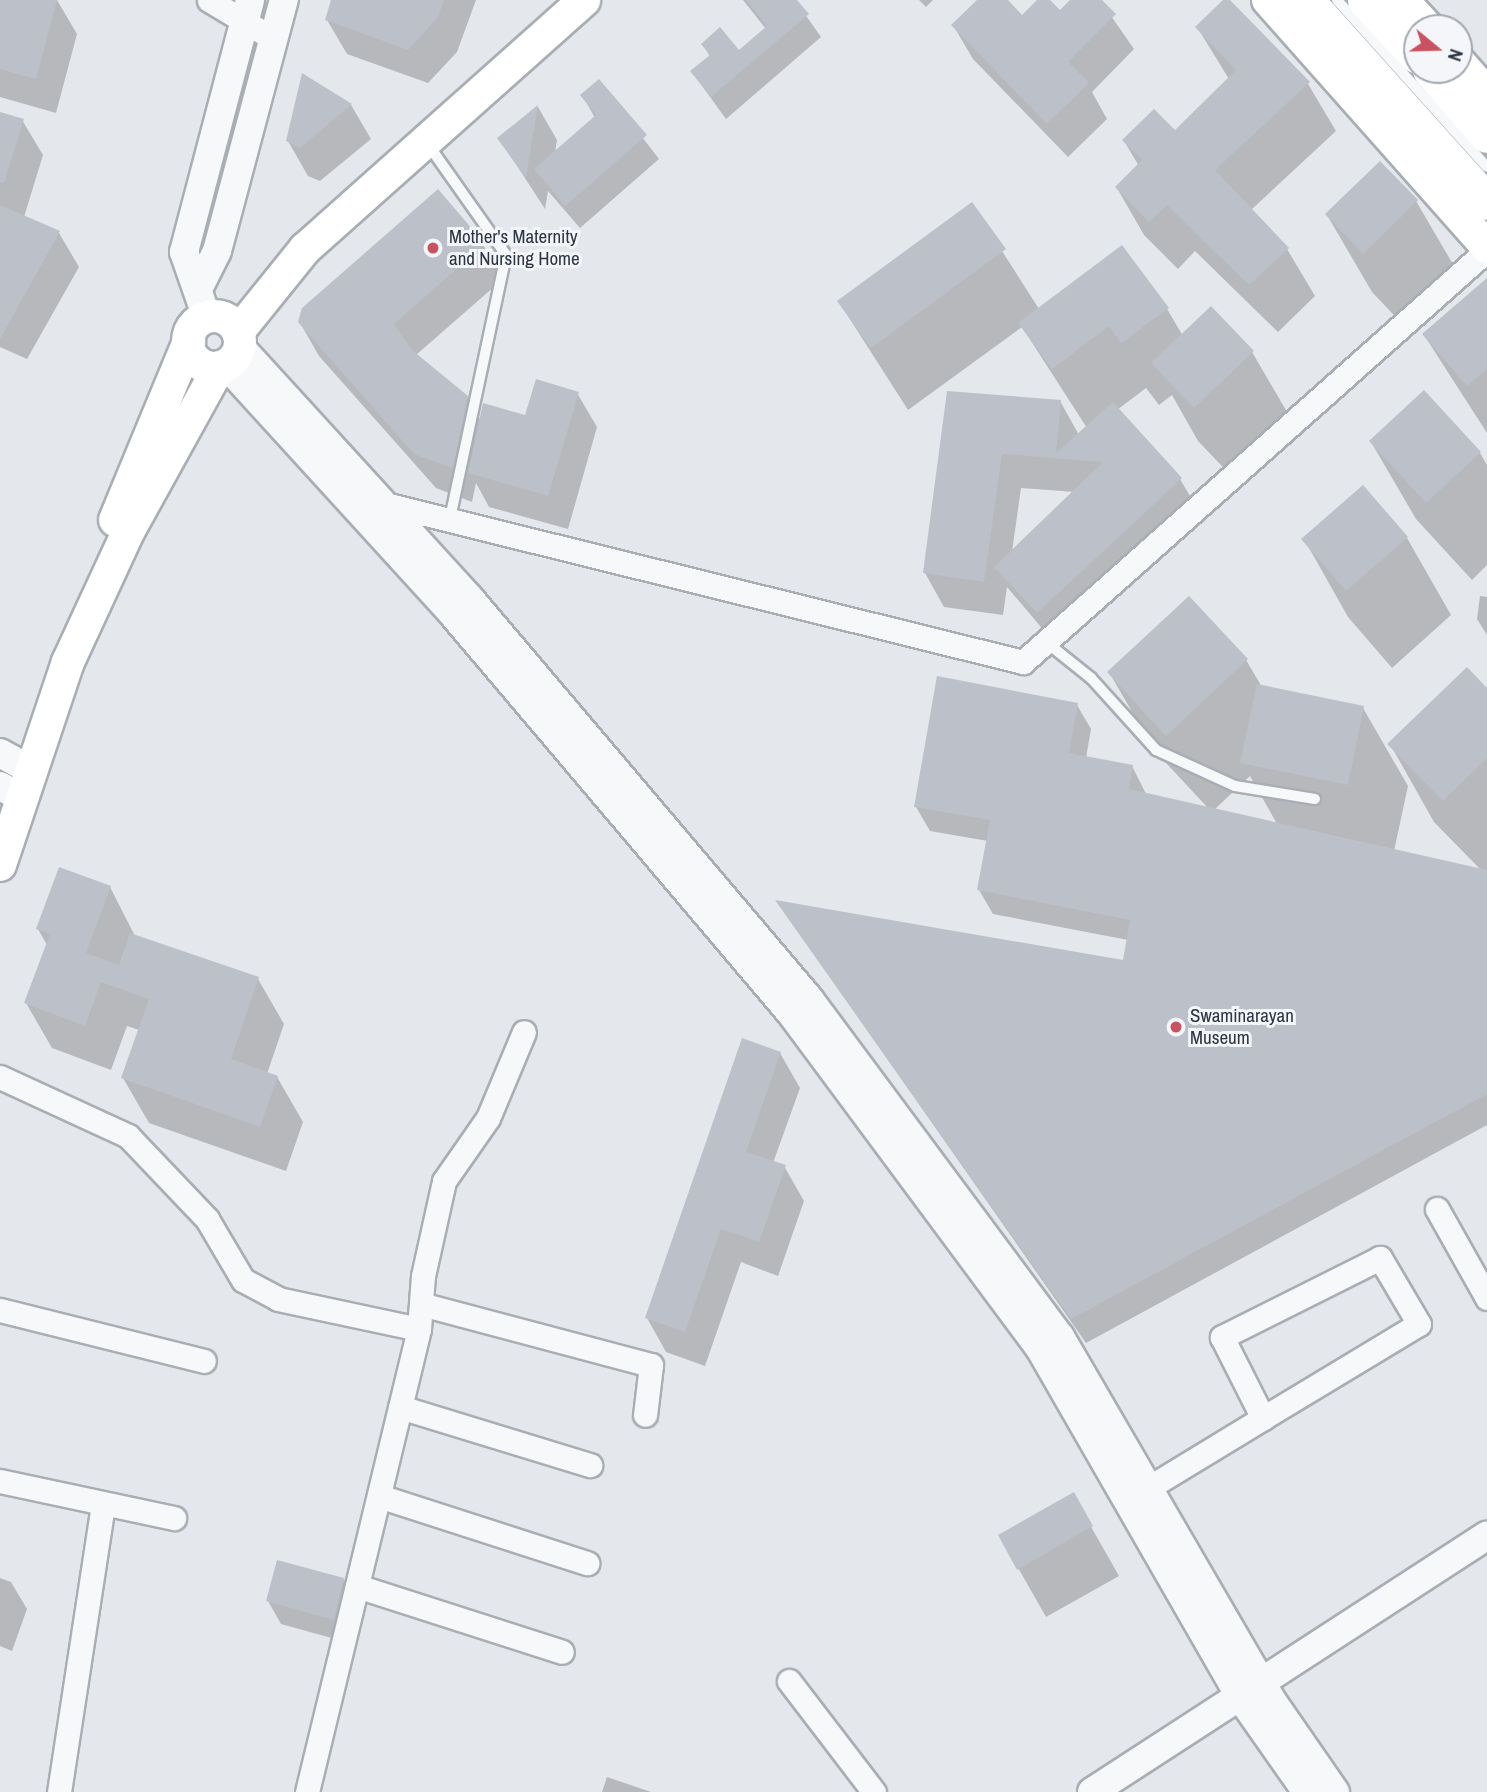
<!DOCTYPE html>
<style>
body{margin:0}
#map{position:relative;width:1487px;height:1792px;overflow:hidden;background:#e4e7eb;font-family:"Archivo Narrow",sans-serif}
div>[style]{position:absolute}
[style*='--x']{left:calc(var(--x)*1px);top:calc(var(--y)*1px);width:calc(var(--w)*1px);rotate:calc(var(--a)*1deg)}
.shadow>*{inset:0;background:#0003}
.building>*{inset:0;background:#bcc0c8}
.roads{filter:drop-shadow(2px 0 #a9aeb5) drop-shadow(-2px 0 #a9aeb5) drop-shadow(0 2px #a9aeb5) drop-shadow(0 -2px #a9aeb5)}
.service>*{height:10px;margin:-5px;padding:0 5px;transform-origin:5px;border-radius:5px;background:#f7f8fa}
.minor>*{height:23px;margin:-11.5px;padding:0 11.5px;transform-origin:11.5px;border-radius:11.5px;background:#f7f8fa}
.tertiary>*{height:28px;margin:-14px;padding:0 14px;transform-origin:14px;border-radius:14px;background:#f7f8fa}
.secondary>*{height:32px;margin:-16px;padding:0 16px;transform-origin:16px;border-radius:16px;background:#fff}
.secondary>.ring{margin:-16px;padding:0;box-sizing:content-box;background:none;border:32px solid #fff;border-radius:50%}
.primary>*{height:35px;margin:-17.5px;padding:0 17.5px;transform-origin:17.5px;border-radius:17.5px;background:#fff}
.dots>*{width:19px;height:19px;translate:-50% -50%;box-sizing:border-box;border:4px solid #f4f6f9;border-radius:50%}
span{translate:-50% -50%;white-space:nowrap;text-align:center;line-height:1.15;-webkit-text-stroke:6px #f4f6f9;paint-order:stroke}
.poi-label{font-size:19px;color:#2d3443}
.left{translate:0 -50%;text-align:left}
.north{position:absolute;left:1403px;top:14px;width:70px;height:70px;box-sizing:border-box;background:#f4f6f9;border:2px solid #a4a8b0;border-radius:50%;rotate:109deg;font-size:19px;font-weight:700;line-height:28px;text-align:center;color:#2d3443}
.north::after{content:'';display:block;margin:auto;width:24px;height:32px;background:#c8525f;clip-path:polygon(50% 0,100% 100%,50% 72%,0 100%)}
</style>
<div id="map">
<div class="shadow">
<i style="clip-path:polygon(0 0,57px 0,77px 34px,56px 113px,0 97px)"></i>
<i style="clip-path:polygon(333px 0,476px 0,457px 52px,428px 83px,347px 54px,327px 20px)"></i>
<i style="clip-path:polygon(743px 0,795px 0,821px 37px,726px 119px,692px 72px,710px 57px,703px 44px,739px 52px,766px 29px)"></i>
<i style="clip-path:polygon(919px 0,933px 0,926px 7px)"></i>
<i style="clip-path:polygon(979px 0,1006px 0,1022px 17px,1040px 0,1060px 12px,1072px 0,1100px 0,1134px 49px,1092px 92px,1107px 119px,1068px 157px,973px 59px,953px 25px)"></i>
<i style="clip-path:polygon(1228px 0,1308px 84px,1336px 131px,1251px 210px,1287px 249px,1315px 296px,1278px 332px,1195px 251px,1178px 269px,1144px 235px,1117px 188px,1139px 166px,1124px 141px,1175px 132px,1229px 79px,1197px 27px)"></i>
<i style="clip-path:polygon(303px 76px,351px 105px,371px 139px,320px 181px,308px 176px,288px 141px)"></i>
<i style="clip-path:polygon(599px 81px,659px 159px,580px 228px,548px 191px,545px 209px,499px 138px,538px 107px,557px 140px,555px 153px,595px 118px,582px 95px)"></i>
<i style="clip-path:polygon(0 114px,22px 120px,43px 155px,24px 217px,59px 233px,79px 267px,27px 359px,0 347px)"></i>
<i style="clip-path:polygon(1416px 201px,1461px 278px,1408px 330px,1372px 292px,1327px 215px)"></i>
<i style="clip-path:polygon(evenodd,972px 204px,1039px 309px,1167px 309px,1183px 336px,1252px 352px,1297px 429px,1240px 485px,1198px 441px,1172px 395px,1159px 405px,1146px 388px,1117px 410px,1180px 479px,1200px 513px,1057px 646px,1007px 587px,1003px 615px,944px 607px,925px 573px,949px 392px,1060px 401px,1079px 435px,1087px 428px,1022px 327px,908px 410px,839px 302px,972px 204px,1021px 488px,1075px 492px,1012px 552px,1021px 488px)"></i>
<i style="clip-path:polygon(483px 245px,503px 279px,416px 355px,467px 397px,481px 421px,527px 417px,577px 393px,597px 427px,568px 529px,489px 507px,476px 483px,472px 502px,436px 488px,319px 356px,299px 321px)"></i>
<i style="clip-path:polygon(1487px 286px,1487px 433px,1424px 335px)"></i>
<i style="clip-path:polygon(1371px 442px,1480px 453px,1487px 465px,1487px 565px,1472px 580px,1416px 519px)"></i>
<i style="clip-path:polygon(1407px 538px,1451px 615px,1392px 668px,1348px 617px,1304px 539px)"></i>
<i style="clip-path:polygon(1480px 596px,1487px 597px,1487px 635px,1477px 619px)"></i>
<i style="clip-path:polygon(evenodd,1246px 660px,1262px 687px,1363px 708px,1408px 786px,1394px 851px,1481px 870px,1434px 822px,1390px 744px,1487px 690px,1487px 1125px,1086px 1343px,778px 903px,1124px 962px,1128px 940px,993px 914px,979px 890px,988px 841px,930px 831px,916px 807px,1077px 705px,1091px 729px,1086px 758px,1132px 766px,1146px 794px,1208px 808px,1154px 750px,1109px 672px,1246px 660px,1250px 776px,1277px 824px,1214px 810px,1250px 776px)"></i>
<i style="clip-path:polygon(110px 887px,135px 936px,258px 979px,284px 1024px,267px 1074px,277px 1077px,303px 1122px,286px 1171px,149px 1123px,123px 1078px,139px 1030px,127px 1026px,111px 1070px,52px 1048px,26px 1003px,47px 945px,38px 929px)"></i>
<i style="clip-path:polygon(780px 1053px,800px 1088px,773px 1163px,784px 1166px,804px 1201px,778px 1276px,741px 1262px,705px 1366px,666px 1352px,647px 1318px)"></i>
<i style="clip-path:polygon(1073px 1495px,1119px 1576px,1046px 1617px,1000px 1536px)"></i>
<i style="clip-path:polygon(0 1578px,11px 1582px,27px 1609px,12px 1651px,0 1646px)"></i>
<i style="clip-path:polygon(343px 1579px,357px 1603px,346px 1642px,281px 1624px,268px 1601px)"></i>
<i style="clip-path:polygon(607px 1777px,651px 1792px,602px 1792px)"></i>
</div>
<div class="building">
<i style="clip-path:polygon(0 0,57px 0,36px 79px,0 69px)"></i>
<i style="clip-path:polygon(331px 0,444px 0,438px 17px,408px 50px,325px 20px)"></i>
<i style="clip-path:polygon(746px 0,797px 0,809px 14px,711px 97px,690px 71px,710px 55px,701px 44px,720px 27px,739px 50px,767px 26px)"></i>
<i style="clip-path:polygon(977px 0,1008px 0,1022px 15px,1037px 0,1050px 0,1060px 10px,1070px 0,1102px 0,1116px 14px,1068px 62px,1089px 83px,1047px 124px,951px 25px)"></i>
<i style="clip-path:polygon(1223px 0,1230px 0,1310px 82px,1215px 170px,1289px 248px,1249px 285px,1167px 205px,1149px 222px,1115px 187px,1142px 160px,1122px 140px,1154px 109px,1175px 130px,1236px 70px,1195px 27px)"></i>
<i style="clip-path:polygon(302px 73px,352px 104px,300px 148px,286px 141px)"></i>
<i style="clip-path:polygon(599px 79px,647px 135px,565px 206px,534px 169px,596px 115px,580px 95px)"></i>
<i style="clip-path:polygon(538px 105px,526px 178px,497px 138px)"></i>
<i style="clip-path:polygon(0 112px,24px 119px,4px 183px,0 182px)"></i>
<i style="clip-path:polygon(1380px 161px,1418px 200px,1363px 254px,1325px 214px)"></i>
<i style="clip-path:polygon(438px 189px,485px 244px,394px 324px,412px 350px,468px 396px,453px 468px,414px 454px,298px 322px,302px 308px)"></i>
<i style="clip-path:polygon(972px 202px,1006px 249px,871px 348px,837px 301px)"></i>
<i style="clip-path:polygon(0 205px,60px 231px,0 339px)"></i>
<i style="clip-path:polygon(1122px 245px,1169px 308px,1121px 343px,1109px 326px,1052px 369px,1018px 323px)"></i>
<i style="clip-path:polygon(1487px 278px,1487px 369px,1467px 386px,1422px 334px)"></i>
<i style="clip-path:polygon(1211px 306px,1254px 351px,1194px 408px,1151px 363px)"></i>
<i style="clip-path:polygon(536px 379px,579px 392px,548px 496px,468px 473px,483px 403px,525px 415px)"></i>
<i style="clip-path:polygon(1424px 390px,1481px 452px,1426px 503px,1369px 441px)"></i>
<i style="clip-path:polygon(947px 391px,1061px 400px,1056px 453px,1113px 402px,1182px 478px,1037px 613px,994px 567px,1103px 462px,1002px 454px,984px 582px,923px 573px)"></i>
<i style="clip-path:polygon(1363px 485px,1408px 537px,1346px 591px,1301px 539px)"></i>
<i style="clip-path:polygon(1189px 596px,1248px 659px,1166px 736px,1107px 672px)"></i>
<i style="clip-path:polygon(1467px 667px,1487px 688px,1487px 758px,1443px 801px,1387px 744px)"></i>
<i style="clip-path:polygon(937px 676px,1078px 703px,1069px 753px,1133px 765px,1129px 789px,1487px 870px,1487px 1094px,1071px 1319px,775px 900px,1123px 960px,1130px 920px,977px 890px,990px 820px,914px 807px)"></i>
<i style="clip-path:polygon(1257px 684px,1364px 706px,1348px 785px,1240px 763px)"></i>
<i style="clip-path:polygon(59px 867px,111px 886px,86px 953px,119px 965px,130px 933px,259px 977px,231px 1059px,278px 1076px,260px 1127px,121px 1078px,149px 999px,101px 982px,85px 1026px,24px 1003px,50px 934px,36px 929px)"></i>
<i style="clip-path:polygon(742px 1038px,781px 1052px,746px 1152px,786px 1165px,759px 1242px,721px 1229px,685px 1332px,645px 1318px)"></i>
<i style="clip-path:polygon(1074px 1492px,1093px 1526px,1017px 1570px,998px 1535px)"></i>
<i style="clip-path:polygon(277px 1560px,344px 1578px,334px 1620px,266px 1601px)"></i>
</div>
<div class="roads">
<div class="service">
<i style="--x:1337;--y:0;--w:224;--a:48.1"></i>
<i style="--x:427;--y:143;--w:137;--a:54.8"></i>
<i style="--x:506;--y:255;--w:270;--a:102"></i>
<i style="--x:1046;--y:642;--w:58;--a:38.7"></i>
<i style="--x:1091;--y:678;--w:97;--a:47.9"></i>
<i style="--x:1156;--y:750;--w:87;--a:24.5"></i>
<i style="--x:1235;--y:786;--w:81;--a:9.2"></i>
</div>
<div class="minor">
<i style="--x:209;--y:0;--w:74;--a:31.1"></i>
<i style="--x:385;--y:504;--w:657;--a:13.91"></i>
<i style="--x:1023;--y:662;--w:621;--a:-41.6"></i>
<i style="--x:0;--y:1077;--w:141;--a:24.7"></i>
<i style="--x:128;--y:1136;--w:115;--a:46.4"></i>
<i style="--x:207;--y:1219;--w:71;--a:59.5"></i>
<i style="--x:243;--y:1280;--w:40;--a:28"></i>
<i style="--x:278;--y:1299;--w:144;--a:12"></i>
<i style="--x:419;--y:1329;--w:476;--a:103.6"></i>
<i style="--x:1437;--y:1209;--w:102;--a:60.7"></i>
<i style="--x:421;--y:1304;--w:238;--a:14.9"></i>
<i style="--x:651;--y:1365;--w:50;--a:96.8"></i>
<i style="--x:0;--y:1310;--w:210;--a:14"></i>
<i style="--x:419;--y:1329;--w:53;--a:-85.7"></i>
<i style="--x:423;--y:1276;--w:97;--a:-77.5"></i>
<i style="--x:444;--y:1181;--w:77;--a:-55.1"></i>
<i style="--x:488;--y:1118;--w:93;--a:-67.3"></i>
<i style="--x:400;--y:1407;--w:199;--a:17"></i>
<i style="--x:0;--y:1481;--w:178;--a:12"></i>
<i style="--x:1148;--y:1488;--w:135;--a:-31.3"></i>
<i style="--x:1263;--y:1418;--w:182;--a:-31.1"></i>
<i style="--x:1419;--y:1324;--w:77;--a:-120.6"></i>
<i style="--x:1380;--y:1258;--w:177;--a:153.4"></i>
<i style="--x:1222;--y:1337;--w:91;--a:63.2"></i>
<i style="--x:379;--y:1496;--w:219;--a:17.9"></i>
<i style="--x:357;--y:1586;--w:215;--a:17.8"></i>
<i style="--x:789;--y:1681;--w:140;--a:52.6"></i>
<i style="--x:59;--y:1792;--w:289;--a:-81.3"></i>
</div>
<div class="tertiary">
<i style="--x:198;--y:289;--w:42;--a:-63.4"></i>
<i style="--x:217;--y:251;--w:260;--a:-75.1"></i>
<i style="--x:207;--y:318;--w:70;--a:-109.2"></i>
<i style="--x:184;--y:252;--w:260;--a:-75.3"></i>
<i style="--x:240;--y:347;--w:341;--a:47.6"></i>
<i style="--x:470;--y:599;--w:524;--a:49.72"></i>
<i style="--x:809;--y:999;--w:421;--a:53.4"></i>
<i style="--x:1060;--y:1337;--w:425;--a:59.8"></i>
<i style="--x:1274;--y:1704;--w:107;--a:55.3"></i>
<i style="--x:226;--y:365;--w:337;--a:47.6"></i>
<i style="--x:453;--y:614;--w:523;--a:49.73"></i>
<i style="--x:791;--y:1013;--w:420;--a:53.4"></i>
<i style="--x:1041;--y:1350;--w:401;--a:60.1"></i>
<i style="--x:1241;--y:1698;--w:115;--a:54.9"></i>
<i style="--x:0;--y:753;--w:33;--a:29"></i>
<i style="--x:0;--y:786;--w:21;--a:28"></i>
<i style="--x:1092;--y:1792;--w:471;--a:-33"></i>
</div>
<div class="secondary">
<i style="--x:1268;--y:0;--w:330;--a:48.4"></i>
<i style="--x:1402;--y:0;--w:38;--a:47"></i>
<i style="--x:1459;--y:62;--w:43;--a:48.8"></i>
<i class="ring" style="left:188px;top:316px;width:20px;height:20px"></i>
<i style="--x:238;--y:332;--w:107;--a:-51.1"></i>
<i style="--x:305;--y:249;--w:374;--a:-41.7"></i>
<i style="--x:115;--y:520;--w:194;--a:-67.5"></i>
<i style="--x:0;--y:865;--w:214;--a:-71.5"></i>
<i style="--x:68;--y:662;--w:143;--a:-65.2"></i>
<i style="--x:128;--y:532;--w:188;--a:-61.1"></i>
</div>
<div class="primary">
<i style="--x:1306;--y:0;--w:271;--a:48.1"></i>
<i style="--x:1365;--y:0;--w:76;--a:47.1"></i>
<i style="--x:1430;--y:70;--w:86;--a:48.8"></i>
</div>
</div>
<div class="dots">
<i style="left:433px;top:248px;background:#c8525f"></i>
<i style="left:1176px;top:1027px;background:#c8525f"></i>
</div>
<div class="poi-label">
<span class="left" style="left:449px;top:248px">Mother's Maternity<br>and Nursing Home</span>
<span class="left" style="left:1190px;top:1027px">Swaminarayan<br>Museum</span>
</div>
<div class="north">N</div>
</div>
